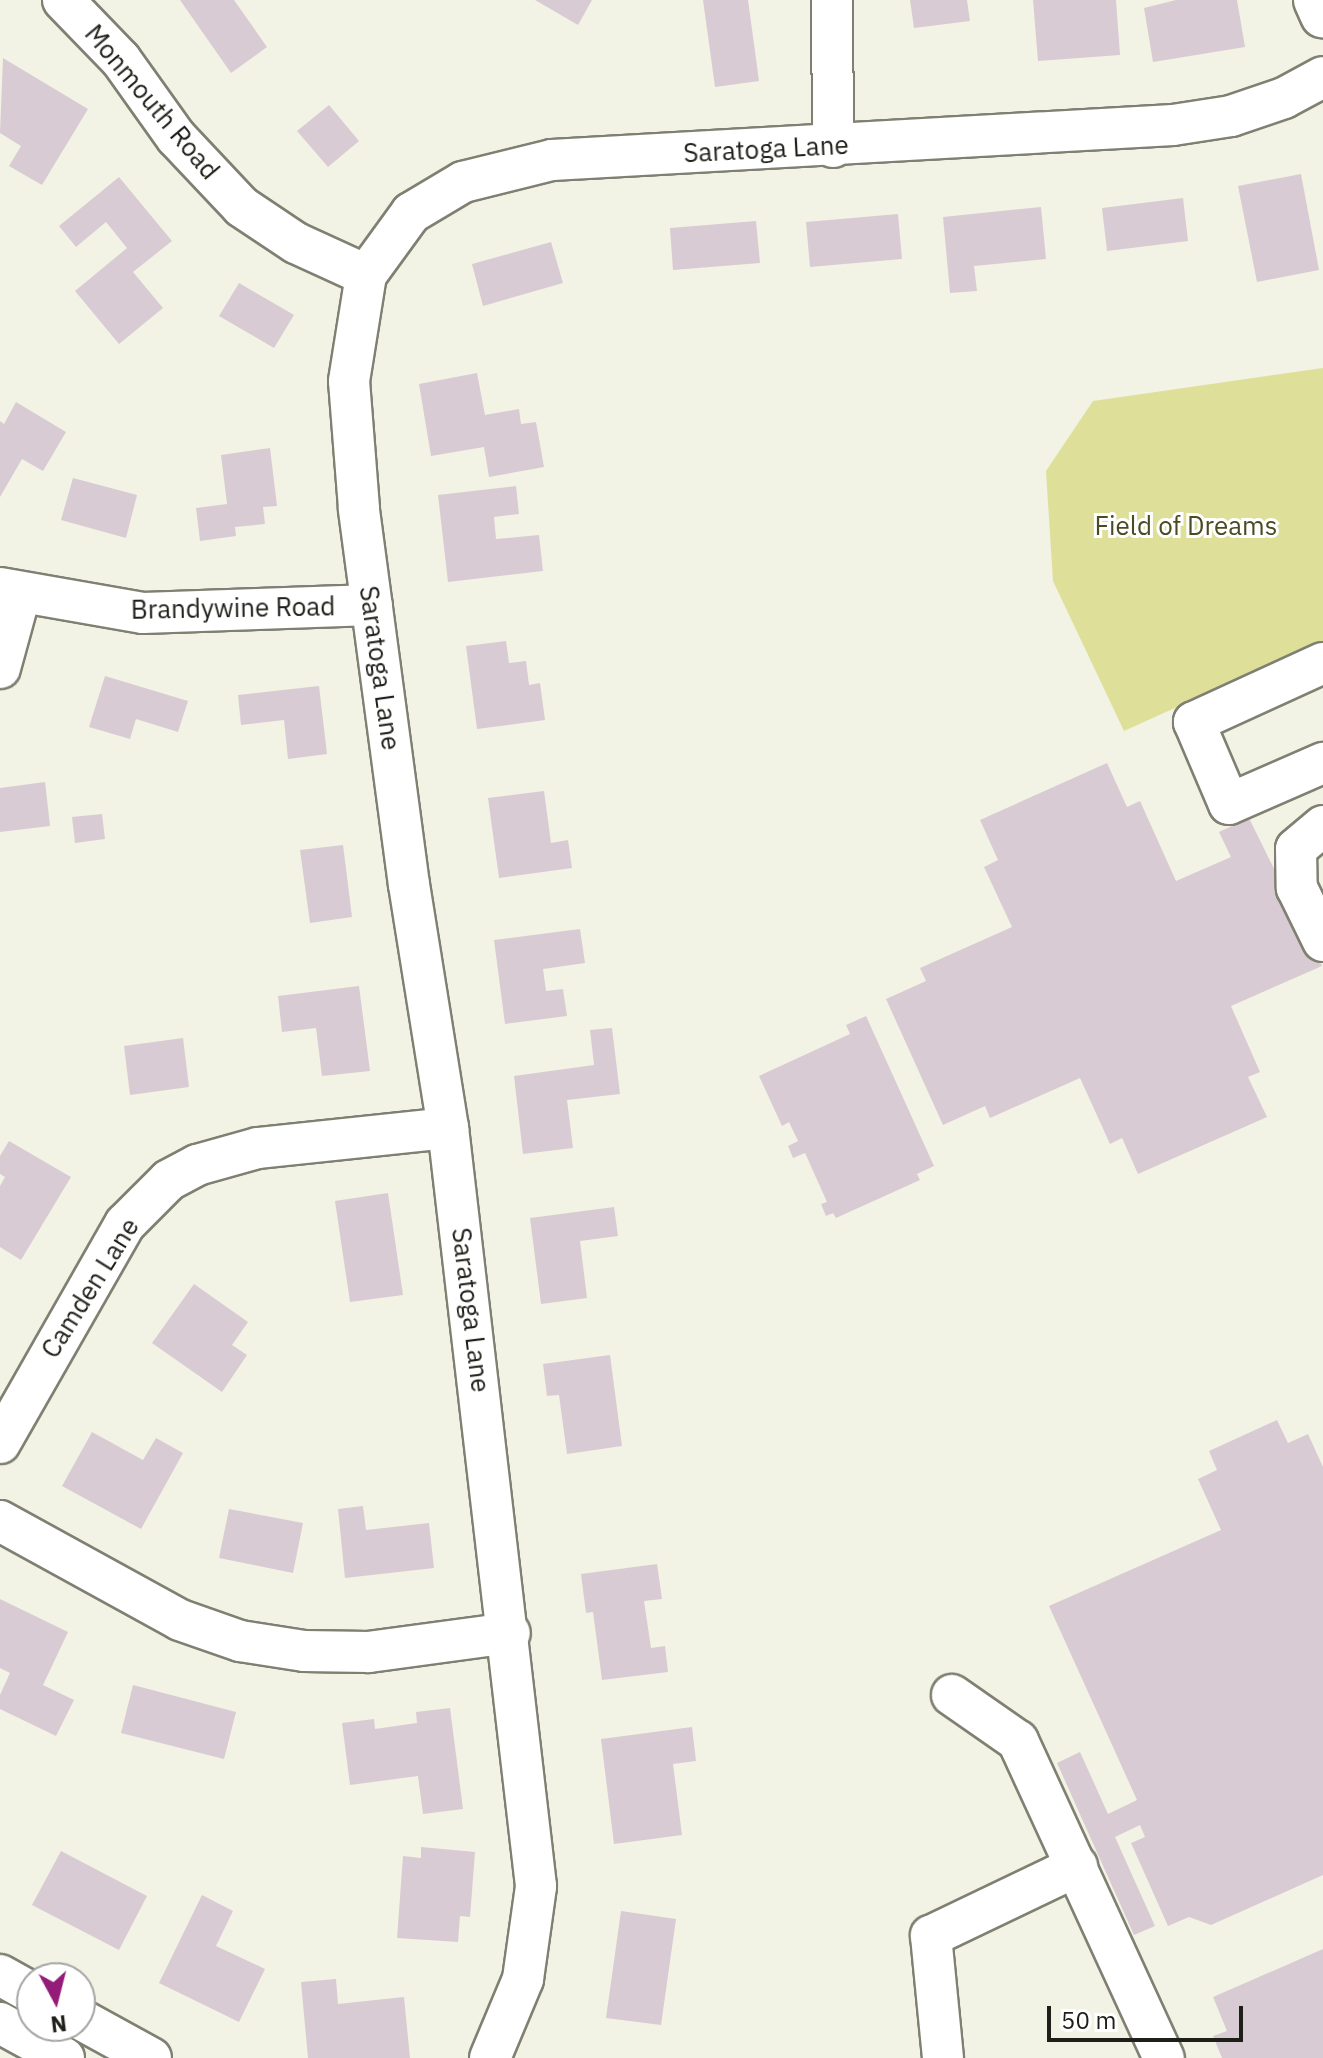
<!DOCTYPE html>
<style>
body{margin:0}
#map{position:relative;width:1323px;height:2058px;overflow:hidden;background:#f2f3e4;font-family:"IBM Plex Sans",sans-serif}
div>[style]{position:absolute}
[style*='--x']{left:calc(var(--x)*1px);top:calc(var(--y)*1px);width:calc(var(--w)*1px);rotate:calc(var(--a)*1deg)}
.green>*{inset:0;background:#dee09a}
.building>*{inset:0;background:#d9cbd4}
.roads{filter:drop-shadow(2px 0 #7f8072) drop-shadow(-2px 0 #7f8072) drop-shadow(0 2px #7f8072) drop-shadow(0 -2px #7f8072)}
.minor>*{height:40px;margin:-20px;padding:0 20px;transform-origin:20px;border-radius:20px;background:#fff}
.major>*{height:44px;margin:-22px;padding:0 22px;transform-origin:22px;border-radius:22px;background:#fff}
span{translate:-50% -50%;white-space:nowrap;text-align:center;line-height:1.15;-webkit-text-stroke:6px #fff;paint-order:stroke}
.street-label{font-size:26px;color:#1e1f19}
.park-label{font-size:26px;color:#4a4b22}
.north{position:absolute;left:16px;top:1962px;width:80px;height:80px;box-sizing:border-box;background:#fff;border:2px solid #a5a5a3;border-radius:50%;rotate:173deg;font-size:22px;font-weight:700;line-height:32px;text-align:center;color:#1e1f19}
.north::after{content:'';display:block;margin:auto;width:28px;height:36px;background:#931c79;clip-path:polygon(50% 0,100% 100%,50% 72%,0 100%)}
.scale{position:absolute;left:1047px;top:2006px;width:196px;height:36px;box-sizing:border-box;border:4px solid #1e1f19;border-top:0;padding-left:10px;font-size:24px;line-height:28px;white-space:nowrap;color:#1e1f19;-webkit-text-stroke:6px #fff;paint-order:stroke}
</style>
<div id="map">
<div class="green">
<i style="clip-path:polygon(1323px 368px,1323px 641px,1124px 731px,1053px 581px,1046px 471px,1093px 401px)"></i>
</div>
<div class="building">
<i style="clip-path:polygon(180px 0,234px 0,267px 47px,231px 73px)"></i>
<i style="clip-path:polygon(535px 0,592px 0,578px 25px)"></i>
<i style="clip-path:polygon(703px 0,748px 0,759px 81px,715px 87px)"></i>
<i style="clip-path:polygon(910px 0,967px 0,970px 21px,914px 28px)"></i>
<i style="clip-path:polygon(1033px 0,1116px 0,1120px 55px,1038px 61px)"></i>
<i style="clip-path:polygon(1176px 0,1237px 0,1245px 47px,1153px 62px,1144px 8px)"></i>
<i style="clip-path:polygon(3px 58px,88px 109px,42px 185px,9px 166px,21px 146px,0 133px)"></i>
<i style="clip-path:polygon(329px 105px,359px 141px,328px 167px,297px 131px)"></i>
<i style="clip-path:polygon(1301px 174px,1319px 270px,1257px 282px,1238px 186px)"></i>
<i style="clip-path:polygon(119px 177px,172px 241px,133px 272px,163px 308px,119px 344px,75px 291px,127px 248px,106px 222px,76px 247px,59px 226px)"></i>
<i style="clip-path:polygon(1183px 198px,1188px 241px,1107px 251px,1102px 208px)"></i>
<i style="clip-path:polygon(1041px 207px,1046px 259px,974px 266px,977px 291px,950px 293px,943px 217px)"></i>
<i style="clip-path:polygon(898px 214px,902px 259px,810px 267px,806px 222px)"></i>
<i style="clip-path:polygon(756px 221px,760px 263px,673px 270px,670px 228px)"></i>
<i style="clip-path:polygon(551px 242px,563px 283px,483px 306px,472px 264px)"></i>
<i style="clip-path:polygon(239px 283px,294px 315px,274px 348px,219px 316px)"></i>
<i style="clip-path:polygon(477px 373px,485px 415px,519px 409px,521px 424px,536px 422px,544px 467px,489px 477px,484px 447px,431px 456px,419px 384px)"></i>
<i style="clip-path:polygon(16px 402px,66px 432px,43px 471px,22px 459px,0 497px,0 421px,4px 424px)"></i>
<i style="clip-path:polygon(270px 448px,277px 506px,263px 507px,265px 524px,235px 527px,236px 536px,200px 541px,196px 508px,227px 504px,221px 455px)"></i>
<i style="clip-path:polygon(73px 478px,137px 495px,126px 538px,61px 520px)"></i>
<i style="clip-path:polygon(516px 486px,519px 514px,494px 517px,496px 539px,539px 535px,543px 571px,448px 582px,438px 495px)"></i>
<i style="clip-path:polygon(506px 641px,509px 663px,526px 661px,529px 685px,540px 683px,545px 720px,477px 729px,466px 646px)"></i>
<i style="clip-path:polygon(105px 676px,188px 701px,178px 732px,136px 719px,130px 739px,89px 727px)"></i>
<i style="clip-path:polygon(319px 686px,327px 754px,288px 759px,284px 720px,241px 725px,238px 695px)"></i>
<i style="clip-path:polygon(1107px 763px,1127px 807px,1140px 801px,1176px 881px,1231px 857px,1219px 832px,1249px 818px,1322px 966px,1231px 1006px,1260px 1072px,1248px 1077px,1267px 1117px,1138px 1174px,1122px 1138px,1110px 1144px,1080px 1078px,990px 1118px,985px 1106px,943px 1125px,886px 999px,926px 981px,920px 968px,1012px 927px,984px 867px,998px 860px,980px 820px)"></i>
<i style="clip-path:polygon(45px 782px,50px 826px,0 832px,0 788px)"></i>
<i style="clip-path:polygon(544px 791px,551px 843px,568px 840px,572px 868px,499px 878px,488px 798px)"></i>
<i style="clip-path:polygon(102px 814px,105px 839px,75px 843px,72px 817px)"></i>
<i style="clip-path:polygon(343px 845px,352px 917px,310px 923px,300px 850px)"></i>
<i style="clip-path:polygon(580px 929px,585px 963px,543px 969px,546px 991px,563px 989px,567px 1016px,505px 1024px,494px 940px)"></i>
<i style="clip-path:polygon(359px 986px,370px 1071px,322px 1076px,316px 1028px,282px 1032px,278px 996px)"></i>
<i style="clip-path:polygon(866px 1016px,934px 1166px,917px 1174px,920px 1180px,836px 1218px,833px 1213px,826px 1216px,821px 1204px,827px 1202px,805px 1153px,793px 1158px,788px 1146px,798px 1141px,789px 1122px,782px 1126px,759px 1076px,850px 1034px,846px 1025px)"></i>
<i style="clip-path:polygon(612px 1028px,620px 1094px,567px 1100px,573px 1148px,523px 1154px,514px 1076px,594px 1065px,590px 1030px)"></i>
<i style="clip-path:polygon(183px 1038px,189px 1087px,130px 1095px,124px 1046px)"></i>
<i style="clip-path:polygon(9px 1141px,71px 1177px,21px 1260px,0 1247px,0 1186px,5px 1177px,0 1174px,0 1156px)"></i>
<i style="clip-path:polygon(388px 1193px,403px 1295px,350px 1302px,335px 1201px)"></i>
<i style="clip-path:polygon(614px 1207px,618px 1236px,580px 1241px,587px 1298px,541px 1304px,530px 1218px)"></i>
<i style="clip-path:polygon(194px 1284px,248px 1322px,232px 1345px,247px 1355px,222px 1392px,152px 1343px)"></i>
<i style="clip-path:polygon(610px 1355px,622px 1446px,567px 1454px,559px 1395px,547px 1396px,543px 1364px)"></i>
<i style="clip-path:polygon(1277px 1420px,1288px 1443px,1308px 1434px,1323px 1467px,1323px 1875px,1211px 1925px,1189px 1917px,1168px 1926px,1131px 1843px,1145px 1837px,1140px 1825px,1115px 1837px,1155px 1926px,1134px 1935px,1057px 1763px,1080px 1752px,1108px 1814px,1137px 1800px,1049px 1606px,1221px 1530px,1198px 1479px,1217px 1470px,1209px 1451px)"></i>
<i style="clip-path:polygon(92px 1432px,143px 1460px,156px 1438px,183px 1453px,141px 1529px,62px 1486px)"></i>
<i style="clip-path:polygon(363px 1506px,366px 1530px,429px 1523px,434px 1568px,345px 1578px,338px 1509px)"></i>
<i style="clip-path:polygon(229px 1509px,303px 1523px,293px 1573px,219px 1558px)"></i>
<i style="clip-path:polygon(657px 1564px,662px 1599px,644px 1601px,651px 1648px,665px 1646px,668px 1672px,602px 1680px,593px 1612px,586px 1613px,581px 1574px)"></i>
<i style="clip-path:polygon(0 1599px,68px 1632px,43px 1685px,74px 1700px,56px 1736px,0 1709px,0 1695px,10px 1673px,0 1668px)"></i>
<i style="clip-path:polygon(133px 1685px,236px 1712px,224px 1759px,121px 1733px)"></i>
<i style="clip-path:polygon(450px 1708px,463px 1809px,423px 1814px,418px 1776px,350px 1785px,342px 1723px,374px 1719px,375px 1729px,417px 1723px,416px 1712px)"></i>
<i style="clip-path:polygon(692px 1727px,696px 1761px,673px 1764px,682px 1835px,614px 1844px,601px 1739px)"></i>
<i style="clip-path:polygon(421px 1847px,475px 1852px,470px 1917px,460px 1916px,458px 1942px,397px 1938px,403px 1856px,421px 1858px)"></i>
<i style="clip-path:polygon(61px 1851px,147px 1896px,119px 1950px,32px 1905px)"></i>
<i style="clip-path:polygon(202px 1895px,233px 1911px,216px 1946px,265px 1969px,239px 2022px,159px 1983px)"></i>
<i style="clip-path:polygon(621px 1911px,676px 1919px,661px 2025px,606px 2018px)"></i>
<i style="clip-path:polygon(1323px 1949px,1323px 2058px,1222px 2058px,1213px 2036px,1227px 2031px,1213px 1997px)"></i>
<i style="clip-path:polygon(336px 1979px,338px 2004px,404px 1997px,410px 2058px,308px 2058px,301px 1982px)"></i>
</div>
<div class="roads">
<div class="minor">
<i style="--x:63;--y:0;--w:83;--a:46"></i>
<i style="--x:121;--y:60;--w:95;--a:54.5"></i>
<i style="--x:176;--y:137;--w:96;--a:46.7"></i>
<i style="--x:242;--y:207;--w:65;--a:33.7"></i>
<i style="--x:296;--y:243;--w:77;--a:24.6"></i>
<i style="--x:832;--y:0;--w:147;--a:89.6"></i>
<i style="--x:0;--y:588;--w:145;--a:9.9"></i>
<i style="--x:143;--y:613;--w:229;--a:-2"></i>
<i style="--x:1323;--y:663;--w:142;--a:155.4"></i>
<i style="--x:1194;--y:722;--w:89;--a:66.9"></i>
<i style="--x:1229;--y:804;--w:103;--a:-23.6"></i>
<i style="--x:0;--y:668;--w:76;--a:-74.7"></i>
<i style="--x:1323;--y:826;--w:35;--a:140"></i>
<i style="--x:1296;--y:849;--w:39;--a:89"></i>
<i style="--x:1297;--y:888;--w:59;--a:63.9"></i>
<i style="--x:0;--y:1443;--w:252;--a:-60.3"></i>
<i style="--x:125;--y:1224;--w:62;--a:-45"></i>
<i style="--x:169;--y:1180;--w:32;--a:-28"></i>
<i style="--x:197;--y:1165;--w:63;--a:-15.6"></i>
<i style="--x:258;--y:1148;--w:191;--a:-6"></i>
<i style="--x:0;--y:1521;--w:205;--a:28.8"></i>
<i style="--x:180;--y:1620;--w:64;--a:19.3"></i>
<i style="--x:240;--y:1641;--w:65;--a:8.9"></i>
<i style="--x:304;--y:1651;--w:65;--a:0.9"></i>
<i style="--x:369;--y:1652;--w:142;--a:-7.7"></i>
<i style="--x:952;--y:1695;--w:80;--a:34.9"></i>
<i style="--x:1018;--y:1741;--w:349;--a:65.3"></i>
<i style="--x:0;--y:1975;--w:37;--a:29"></i>
<i style="--x:80;--y:2019;--w:81;--a:28.8"></i>
<i style="--x:0;--y:2023;--w:73;--a:28.7"></i>
<i style="--x:490;--y:2058;--w:86;--a:-67.3"></i>
<i style="--x:523;--y:1979;--w:94;--a:-82"></i>
<i style="--x:536;--y:1886;--w:763;--a:-96.62"></i>
<i style="--x:448;--y:1128;--w:246;--a:-99.1"></i>
<i style="--x:409;--y:885;--w:380;--a:-97.6"></i>
<i style="--x:359;--y:508;--w:127;--a:-94.5"></i>
<i style="--x:349;--y:381;--w:107;--a:-80.9"></i>
<i style="--x:366;--y:275;--w:77;--a:-54"></i>
<i style="--x:411;--y:213;--w:61;--a:-30.8"></i>
<i style="--x:463;--y:182;--w:92;--a:-13.9"></i>
<i style="--x:552;--y:160;--w:622;--a:-3.23"></i>
<i style="--x:1173;--y:125;--w:59;--a:-8.8"></i>
<i style="--x:1231;--y:116;--w:56;--a:-18.8"></i>
<i style="--x:1284;--y:98;--w:44;--a:-28.3"></i>
<i style="--x:943;--y:2058;--w:123;--a:-95.6"></i>
<i style="--x:931;--y:1936;--w:162;--a:-25.6"></i>
</div>
<div class="major">
<i style="--x:1316;--y:0;--w:17;--a:66"></i>
</div>
</div>
<div class="street-label">
<span style="left:152px;top:102px;rotate:50deg">Monmouth Road</span>
<span style="left:766px;top:149px;rotate:-3deg">Saratoga Lane</span>
<span style="left:233px;top:608px;rotate:-1deg">Brandywine Road</span>
<span style="left:380px;top:668px;rotate:82deg">Saratoga Lane</span>
<span style="left:90px;top:1288px;rotate:-58deg">Camden Lane</span>
<span style="left:471px;top:1310px;rotate:83deg">Saratoga Lane</span>
</div>
<div class="park-label">
<span style="left:1186px;top:526px">Field of Dreams</span>
</div>
<div class="north">N</div>
<div class="scale">50 m</div>
</div>
